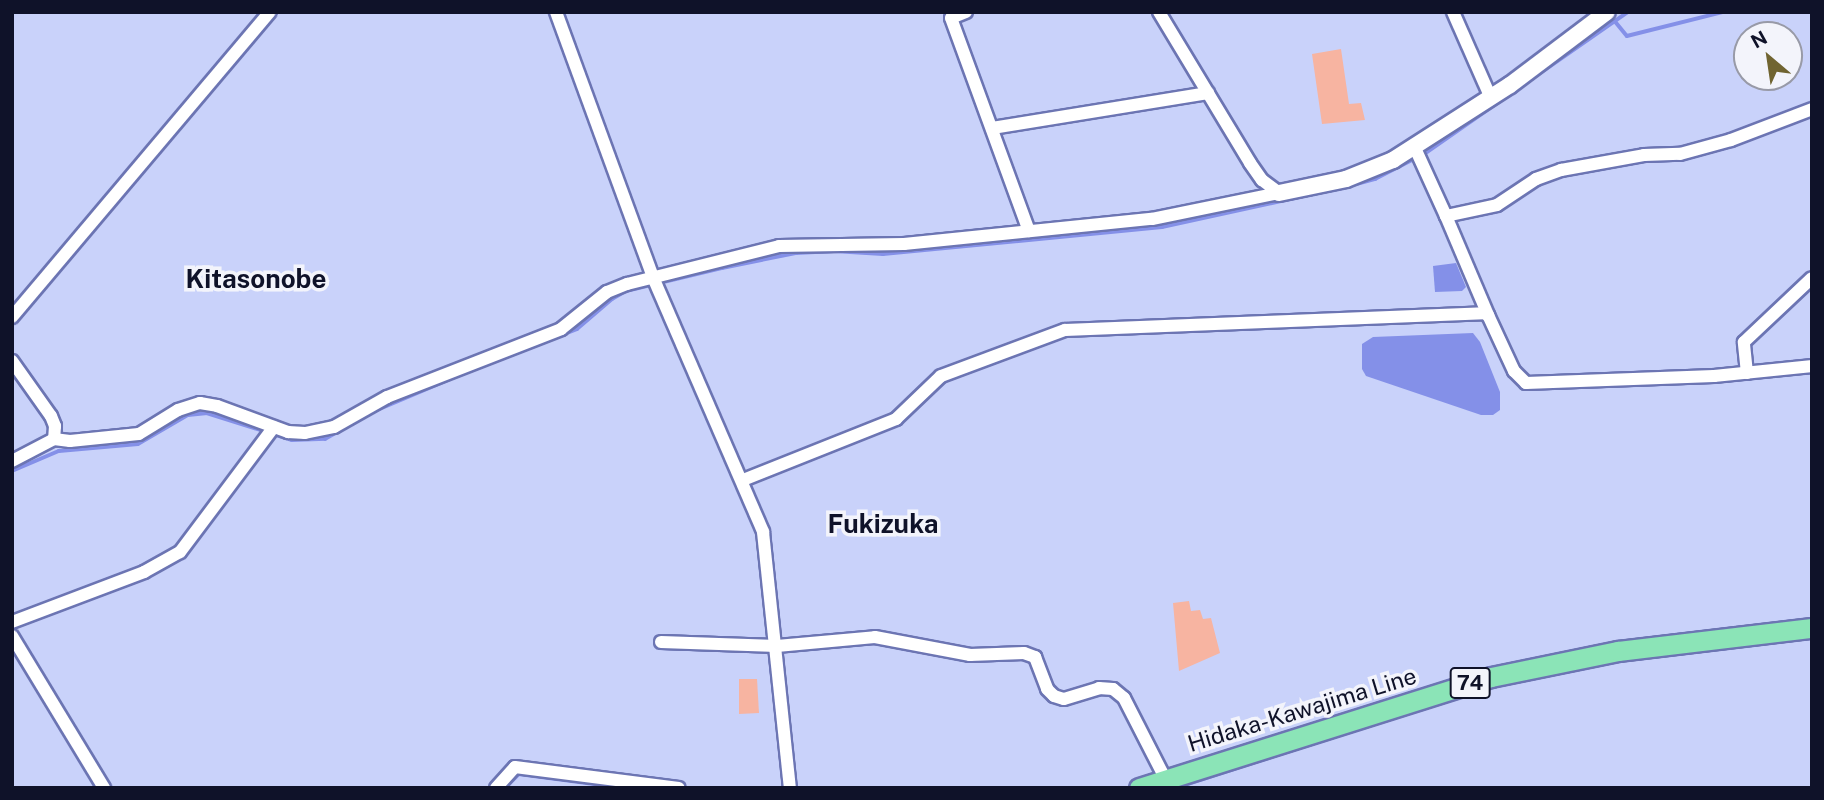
<!DOCTYPE html>
<style>
body{margin:0}
#map{position:relative;width:1824px;height:800px;overflow:hidden;background:#c9d2fa;font-family:"Public Sans",sans-serif}
div>[style]{position:absolute}
[style*='--x']{left:calc(var(--x)*1px);top:calc(var(--y)*1px);width:calc(var(--w)*1px);rotate:calc(var(--a)*1deg)}
.green>*{inset:0;background:#f7b4a1}
.water>*{inset:0;background:#8490e8}
.stream>*{height:3.5px;margin:-1.75px;padding:0 1.75px;transform-origin:1.75px;border-radius:1.75px;background:#8490e8}
.roads{filter:drop-shadow(2px 0 #6c75b3) drop-shadow(-2px 0 #6c75b3) drop-shadow(0 2px #6c75b3) drop-shadow(0 -2px #6c75b3)}
.minor>*{height:12px;margin:-6px;padding:0 6px;transform-origin:6px;border-radius:6px;background:#fff}
.tertiary>*{height:16px;margin:-8px;padding:0 8px;transform-origin:8px;border-radius:8px;background:#fff}
.primary>*{height:19px;margin:-9.5px;padding:0 9.5px;transform-origin:9.5px;border-radius:9.5px;background:#8be4b7}
span{translate:-50% -50%;white-space:nowrap;text-align:center;line-height:1.15;-webkit-text-stroke:7px #f3f4fb;paint-order:stroke}
.shield-label span{padding:2px 5px;background:#f3f4fb;border:2px solid;border-radius:5px;-webkit-text-stroke-width:0}
.shield-label{font-size:21px;color:#0f1229;font-weight:700}
.street-label{font-size:23px;color:#0f1229}
.quarter-label{font-size:26px;color:#0f1229;font-weight:700}
.frame{position:absolute;inset:0;border:14px solid #0f1229;pointer-events:none}
.north{position:absolute;left:1733px;top:21px;width:70px;height:70px;box-sizing:border-box;background:#f3f4fb;border:2px solid #989aa7;border-radius:50%;rotate:331deg;font-size:19px;font-weight:700;line-height:28px;text-align:center;color:#0f1229}
.north::after{content:'';display:block;margin:auto;width:24px;height:32px;background:#706431;clip-path:polygon(50% 0,100% 100%,50% 72%,0 100%)}
</style>
<div id="map">
<div class="green">
<i style="clip-path:polygon(1341px 49px,1349px 104px,1361px 103px,1365px 120px,1322px 124px,1312px 54px)"></i>
<i style="clip-path:polygon(1189px 601px,1191px 611px,1200px 610px,1203px 619px,1211px 618px,1220px 653px,1179px 671px,1173px 603px)"></i>
<i style="clip-path:polygon(739px 679px,757px 679px,759px 713px,739px 714px)"></i>
</div>
<div class="water">
<i style="clip-path:polygon(1456px 263px,1466px 287px,1462px 291px,1435px 292px,1433px 266px)"></i>
<i style="clip-path:polygon(1473px 333px,1480px 342px,1500px 392px,1500px 410px,1493px 415px,1481px 415px,1366px 376px,1362px 369px,1362px 344px,1373px 337px)"></i>
</div>
<div class="stream">
<i style="--x:1615;--y:21;--w:19;--a:51"></i>
<i style="--x:1627;--y:36;--w:99;--a:-14"></i>
<i style="--x:1423;--y:155;--w:250;--a:-34.9"></i>
<i style="--x:1349;--y:186;--w:27;--a:-15"></i>
<i style="--x:1375;--y:179;--w:46;--a:-27.1"></i>
<i style="--x:496;--y:361;--w:87;--a:-21.6"></i>
<i style="--x:577;--y:329;--w:46;--a:-40.6"></i>
<i style="--x:612;--y:299;--w:16;--a:-30"></i>
<i style="--x:626;--y:291;--w:99;--a:-13.5"></i>
<i style="--x:722;--y:268;--w:76;--a:-11.5"></i>
<i style="--x:796;--y:253;--w:38;--a:-3"></i>
<i style="--x:834;--y:251;--w:49;--a:3.5"></i>
<i style="--x:883;--y:254;--w:280;--a:-5.5"></i>
<i style="--x:1162;--y:227;--w:183;--a:-12.3"></i>
<i style="--x:370;--y:413;--w:87;--a:-23"></i>
<i style="--x:12;--y:471;--w:51;--a:-23.1"></i>
<i style="--x:59;--y:451;--w:79;--a:-5.1"></i>
<i style="--x:138;--y:444;--w:58;--a:-30.1"></i>
<i style="--x:188;--y:415;--w:19;--a:-6"></i>
<i style="--x:207;--y:413;--w:89;--a:17.6"></i>
<i style="--x:292;--y:440;--w:33;--a:-2"></i>
<i style="--x:325;--y:439;--w:16;--a:-30"></i>
<i style="--x:1732;--y:647;--w:61;--a:-6.5"></i>
<i style="--x:505;--y:788;--w:20;--a:-45"></i>
<i style="--x:519;--y:774;--w:106;--a:7.6"></i>
<i style="--x:1175;--y:788;--w:176;--a:-17.8"></i>
</div>
<div class="roads">
<div class="minor">
<i style="--x:556;--y:12;--w:280;--a:69.9"></i>
<i style="--x:652;--y:275;--w:280;--a:66.6"></i>
<i style="--x:763;--y:532;--w:257;--a:84"></i>
<i style="--x:966;--y:12;--w:16;--a:158"></i>
<i style="--x:951;--y:18;--w:227;--a:69.9"></i>
<i style="--x:1159;--y:12;--w:176;--a:58.9"></i>
<i style="--x:1250;--y:163;--w:21;--a:55"></i>
<i style="--x:1262;--y:180;--w:21;--a:37"></i>
<i style="--x:1453;--y:12;--w:94;--a:66.2"></i>
<i style="--x:992;--y:128;--w:219;--a:-9.2"></i>
<i style="--x:1415;--y:148;--w:75;--a:65.5"></i>
<i style="--x:1446;--y:216;--w:52;--a:-12.2"></i>
<i style="--x:1497;--y:205;--w:47;--a:-33.7"></i>
<i style="--x:1536;--y:179;--w:27;--a:-20"></i>
<i style="--x:1561;--y:170;--w:84;--a:-10.2"></i>
<i style="--x:1644;--y:155;--w:36;--a:-2"></i>
<i style="--x:1680;--y:154;--w:53;--a:-15.4"></i>
<i style="--x:1731;--y:140;--w:87;--a:-20.9"></i>
<i style="--x:1446;--y:216;--w:108;--a:67"></i>
<i style="--x:12;--y:317;--w:399;--a:-49.8"></i>
<i style="--x:12;--y:361;--w:67;--a:54.7"></i>
<i style="--x:51;--y:416;--w:11;--a:68"></i>
<i style="--x:55;--y:426;--w:13;--a:94"></i>
<i style="--x:1747;--y:373;--w:31;--a:-96"></i>
<i style="--x:1744;--y:342;--w:93;--a:-43.3"></i>
<i style="--x:12;--y:461;--w:47;--a:-27.6"></i>
<i style="--x:54;--y:439;--w:16;--a:7"></i>
<i style="--x:70;--y:441;--w:69;--a:-5.8"></i>
<i style="--x:139;--y:434;--w:46;--a:-31.6"></i>
<i style="--x:178;--y:410;--w:23;--a:-18"></i>
<i style="--x:200;--y:403;--w:17;--a:10"></i>
<i style="--x:217;--y:406;--w:76;--a:20.1"></i>
<i style="--x:288;--y:432;--w:17;--a:3"></i>
<i style="--x:305;--y:433;--w:30;--a:-12"></i>
<i style="--x:334;--y:427;--w:61;--a:-29.5"></i>
<i style="--x:387;--y:397;--w:187;--a:-21.3"></i>
<i style="--x:561;--y:329;--w:59;--a:-38.8"></i>
<i style="--x:607;--y:292;--w:22;--a:-22"></i>
<i style="--x:627;--y:284;--w:157;--a:-14"></i>
<i style="--x:779;--y:246;--w:125;--a:-0.9"></i>
<i style="--x:904;--y:244;--w:249;--a:-5.8"></i>
<i style="--x:1152;--y:219;--w:130;--a:-11.6"></i>
<i style="--x:743;--y:480;--w:165;--a:-21.7"></i>
<i style="--x:896;--y:419;--w:62;--a:-43.7"></i>
<i style="--x:941;--y:376;--w:132;--a:-20.4"></i>
<i style="--x:1065;--y:330;--w:419;--a:-2.3"></i>
<i style="--x:1484;--y:313;--w:4;--a:27"></i>
<i style="--x:1488;--y:315;--w:62;--a:65.1"></i>
<i style="--x:1514;--y:371;--w:17;--a:45"></i>
<i style="--x:1526;--y:383;--w:188;--a:-2.1"></i>
<i style="--x:1714;--y:376;--w:99;--a:-5.8"></i>
<i style="--x:12;--y:622;--w:141;--a:-20.7"></i>
<i style="--x:144;--y:572;--w:41;--a:-29.1"></i>
<i style="--x:180;--y:552;--w:156;--a:-53.1"></i>
<i style="--x:12;--y:636;--w:178;--a:58.8"></i>
<i style="--x:661;--y:642;--w:116;--a:2"></i>
<i style="--x:777;--y:646;--w:98;--a:-5.2"></i>
<i style="--x:875;--y:637;--w:97;--a:10.7"></i>
<i style="--x:970;--y:655;--w:54;--a:-2.1"></i>
<i style="--x:1024;--y:653;--w:12;--a:20"></i>
<i style="--x:1035;--y:657;--w:34;--a:69"></i>
<i style="--x:1047;--y:689;--w:10;--a:45"></i>
<i style="--x:1054;--y:696;--w:10;--a:17"></i>
<i style="--x:1064;--y:699;--w:37;--a:-17"></i>
<i style="--x:1099;--y:688;--w:14;--a:4"></i>
<i style="--x:1113;--y:689;--w:14;--a:39"></i>
<i style="--x:1124;--y:698;--w:90;--a:62.9"></i>
<i style="--x:496;--y:788;--w:28;--a:-48"></i>
<i style="--x:515;--y:767;--w:165;--a:7.3"></i>
</div>
<div class="tertiary">
<i style="--x:1279;--y:193;--w:68;--a:-11.8"></i>
<i style="--x:1346;--y:179;--w:51;--a:-22"></i>
<i style="--x:1393;--y:160;--w:139;--a:-32.7"></i>
<i style="--x:1510;--y:85;--w:121;--a:-37"></i>
</div>
<div class="primary">
<i style="--x:1139;--y:788;--w:369;--a:-17.5"></i>
<i style="--x:1491;--y:677;--w:130;--a:-11.6"></i>
<i style="--x:1618;--y:651;--w:195;--a:-6.8"></i>
</div>
</div>
<div class="shield-label">
<span style="left:1470px;top:683px">74</span>
</div>
<div class="street-label">
<span style="left:1302px;top:710px;rotate:-17deg">Hidaka-Kawajima Line</span>
</div>
<div class="quarter-label">
<span style="left:256px;top:279px">Kitasonobe</span>
<span style="left:883px;top:524px">Fukizuka</span>
</div>
<div class="frame"></div>
<div class="north">N</div>
</div>
